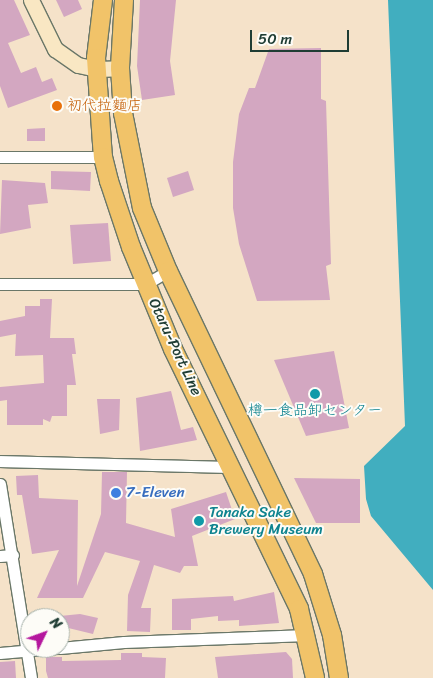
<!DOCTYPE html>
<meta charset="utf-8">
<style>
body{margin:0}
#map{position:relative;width:433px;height:678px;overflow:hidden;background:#f5e2c9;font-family:Sriracha,"Klee One",sans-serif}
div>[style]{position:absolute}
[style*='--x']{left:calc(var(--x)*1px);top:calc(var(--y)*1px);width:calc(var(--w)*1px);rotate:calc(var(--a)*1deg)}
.water>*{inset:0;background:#41aebf}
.building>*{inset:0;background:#d3a7c1}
.roads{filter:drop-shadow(1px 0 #6a7768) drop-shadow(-1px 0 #6a7768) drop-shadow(0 1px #6a7768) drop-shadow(0 -1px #6a7768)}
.street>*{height:11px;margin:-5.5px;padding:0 5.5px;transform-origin:5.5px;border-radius:5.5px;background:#fff}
.secondary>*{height:15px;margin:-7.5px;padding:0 7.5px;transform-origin:7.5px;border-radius:7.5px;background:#f9e7c3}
.primary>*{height:18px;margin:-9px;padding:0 9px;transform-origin:9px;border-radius:9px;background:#f1c369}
.dots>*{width:14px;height:14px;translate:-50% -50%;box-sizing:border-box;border:2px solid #fdfcf7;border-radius:50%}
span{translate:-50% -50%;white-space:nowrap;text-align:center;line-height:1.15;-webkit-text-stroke:4px #fdfcf7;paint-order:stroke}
.food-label{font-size:15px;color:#c56008}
.left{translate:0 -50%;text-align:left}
.street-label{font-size:15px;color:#1f3d34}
.culture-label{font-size:15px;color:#0d838f}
.shop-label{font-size:15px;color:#366cbe}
.north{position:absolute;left:20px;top:608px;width:50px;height:50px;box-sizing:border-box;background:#fdfcf7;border:1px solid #a4b0a9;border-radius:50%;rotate:48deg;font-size:14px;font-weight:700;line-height:20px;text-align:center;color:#1f3d34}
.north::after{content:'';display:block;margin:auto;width:18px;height:22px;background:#b5179e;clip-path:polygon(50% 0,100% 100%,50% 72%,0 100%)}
.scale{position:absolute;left:250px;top:30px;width:99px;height:22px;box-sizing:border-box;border:2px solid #1f3d34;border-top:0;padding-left:6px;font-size:15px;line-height:18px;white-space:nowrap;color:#1f3d34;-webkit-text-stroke:4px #fdfcf7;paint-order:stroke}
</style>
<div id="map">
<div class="water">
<i style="clip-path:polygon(388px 0,433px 0,433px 590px,371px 516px,366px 499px,364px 466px,405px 426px)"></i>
</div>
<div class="building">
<i style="clip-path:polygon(0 0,14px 0,30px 35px,8px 43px,21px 73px,36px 67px,42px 82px,52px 78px,57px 90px,8px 108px,0 86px)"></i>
<i style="clip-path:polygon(56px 0,78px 0,82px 9px,64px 17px)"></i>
<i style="clip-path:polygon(140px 0,176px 0,170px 61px,175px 95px,142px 100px,137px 66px)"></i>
<i style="clip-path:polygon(321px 48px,321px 99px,326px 101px,331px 264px,326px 266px,330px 300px,257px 301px,239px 244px,233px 208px,233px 162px,239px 114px,249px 88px,255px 88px,269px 49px)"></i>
<i style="clip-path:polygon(45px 128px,45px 141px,27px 141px,27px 129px)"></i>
<i style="clip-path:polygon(51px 171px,91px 172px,90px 191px,51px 189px)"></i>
<i style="clip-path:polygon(188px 171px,194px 190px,173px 197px,167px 178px)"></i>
<i style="clip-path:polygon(2px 180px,45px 183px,48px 203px,28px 205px,31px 228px,0 234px)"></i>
<i style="clip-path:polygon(108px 223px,111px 261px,73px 264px,70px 225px)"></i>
<i style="clip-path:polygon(40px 299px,52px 299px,50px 338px,74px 338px,76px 354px,72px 354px,76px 385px,67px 385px,67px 416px,52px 416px,50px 422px,43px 419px,43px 425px,7px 425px,7px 400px,0 401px,0 387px,44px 383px,43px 355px,15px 356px,16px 334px,0 337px,0 321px,25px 316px,25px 306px,40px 306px)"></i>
<i style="clip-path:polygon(334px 351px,349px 428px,306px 436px,274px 360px)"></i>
<i style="clip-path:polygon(171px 391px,181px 430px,193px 427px,197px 440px,140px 451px,136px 398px)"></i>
<i style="clip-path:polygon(97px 399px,120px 399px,119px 430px,100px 434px)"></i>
<i style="clip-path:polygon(102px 472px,127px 472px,126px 523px,175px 537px,171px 509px,226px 492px,235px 519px,192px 536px,198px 566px,184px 566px,180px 573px,154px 565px,141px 608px,151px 608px,150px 632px,127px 631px,128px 595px,140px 561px,105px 552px,83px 598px,37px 598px,59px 550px,32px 554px,22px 495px,17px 495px,16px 476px,38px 475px,39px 498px,78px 500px,77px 586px,101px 514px)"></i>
<i style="clip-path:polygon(294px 478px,360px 479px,360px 523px,316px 523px)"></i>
<i style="clip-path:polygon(274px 592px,279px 623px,239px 626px,239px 620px,218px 621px,218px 616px,191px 619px,191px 630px,172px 630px,172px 599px,233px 596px,234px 601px)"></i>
<i style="clip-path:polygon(80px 614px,98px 618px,93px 634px,60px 626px,60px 616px)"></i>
<i style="clip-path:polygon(286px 652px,292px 659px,293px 678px,218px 678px,215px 657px)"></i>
<i style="clip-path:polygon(121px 653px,142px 653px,142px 657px,166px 658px,165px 678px,48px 678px,46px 671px,46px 657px,62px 657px,62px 661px,121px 660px)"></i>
<i style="clip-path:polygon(15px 661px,16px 678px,0 678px,0 662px)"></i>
</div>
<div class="roads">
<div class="street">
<i style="--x:0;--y:157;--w:103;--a:0"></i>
<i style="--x:0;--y:284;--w:146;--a:0"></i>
<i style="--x:146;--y:284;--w:26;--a:-31"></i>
<i style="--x:0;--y:461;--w:233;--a:1.5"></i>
<i style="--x:0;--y:484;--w:196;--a:80.9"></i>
<i style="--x:0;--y:556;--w:13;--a:-4"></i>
<i style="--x:60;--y:648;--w:64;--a:-5.4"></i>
<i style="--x:124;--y:642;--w:183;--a:-2.2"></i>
<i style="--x:0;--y:653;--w:56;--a:-5.1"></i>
</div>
<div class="secondary">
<i style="--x:31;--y:0;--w:55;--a:63.9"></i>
<i style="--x:55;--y:49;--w:28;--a:35"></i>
<i style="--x:78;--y:65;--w:19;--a:12"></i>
<i style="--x:97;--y:69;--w:23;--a:-2"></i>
</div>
<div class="primary">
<i style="--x:103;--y:0;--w:58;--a:96.9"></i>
<i style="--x:96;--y:58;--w:99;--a:86"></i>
<i style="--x:103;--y:157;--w:25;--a:76"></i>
<i style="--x:109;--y:181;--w:70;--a:71.6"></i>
<i style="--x:131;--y:247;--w:110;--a:67.6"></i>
<i style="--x:173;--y:349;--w:289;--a:64.1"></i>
<i style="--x:299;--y:609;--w:71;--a:76.9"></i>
<i style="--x:124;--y:0;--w:68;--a:93.4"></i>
<i style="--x:120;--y:68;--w:45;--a:86.2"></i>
<i style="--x:123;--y:113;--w:97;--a:78.7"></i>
<i style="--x:142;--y:208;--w:68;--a:67.6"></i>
<i style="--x:168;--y:271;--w:336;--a:64.4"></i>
<i style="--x:313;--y:574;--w:64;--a:72.7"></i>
<i style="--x:332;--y:635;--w:44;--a:80.8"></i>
</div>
</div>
<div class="dots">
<i style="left:57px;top:106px;background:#e8710a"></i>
<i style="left:315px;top:394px;background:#0f9aa8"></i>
<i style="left:116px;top:493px;background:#3f7fe0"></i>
<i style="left:199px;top:521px;background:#0f9aa8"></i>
</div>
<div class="food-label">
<span class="left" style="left:67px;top:106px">初代拉麵店</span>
</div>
<div class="street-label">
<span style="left:175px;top:347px;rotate:65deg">Otaru-Port Line</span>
</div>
<div class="culture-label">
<span style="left:315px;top:411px">樽一食品卸センター</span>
<span class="left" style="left:209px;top:521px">Tanaka Sake<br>Brewery Museum</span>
</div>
<div class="shop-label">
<span class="left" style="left:126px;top:493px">7-Eleven</span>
</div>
<div class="north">N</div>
<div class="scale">50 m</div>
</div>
